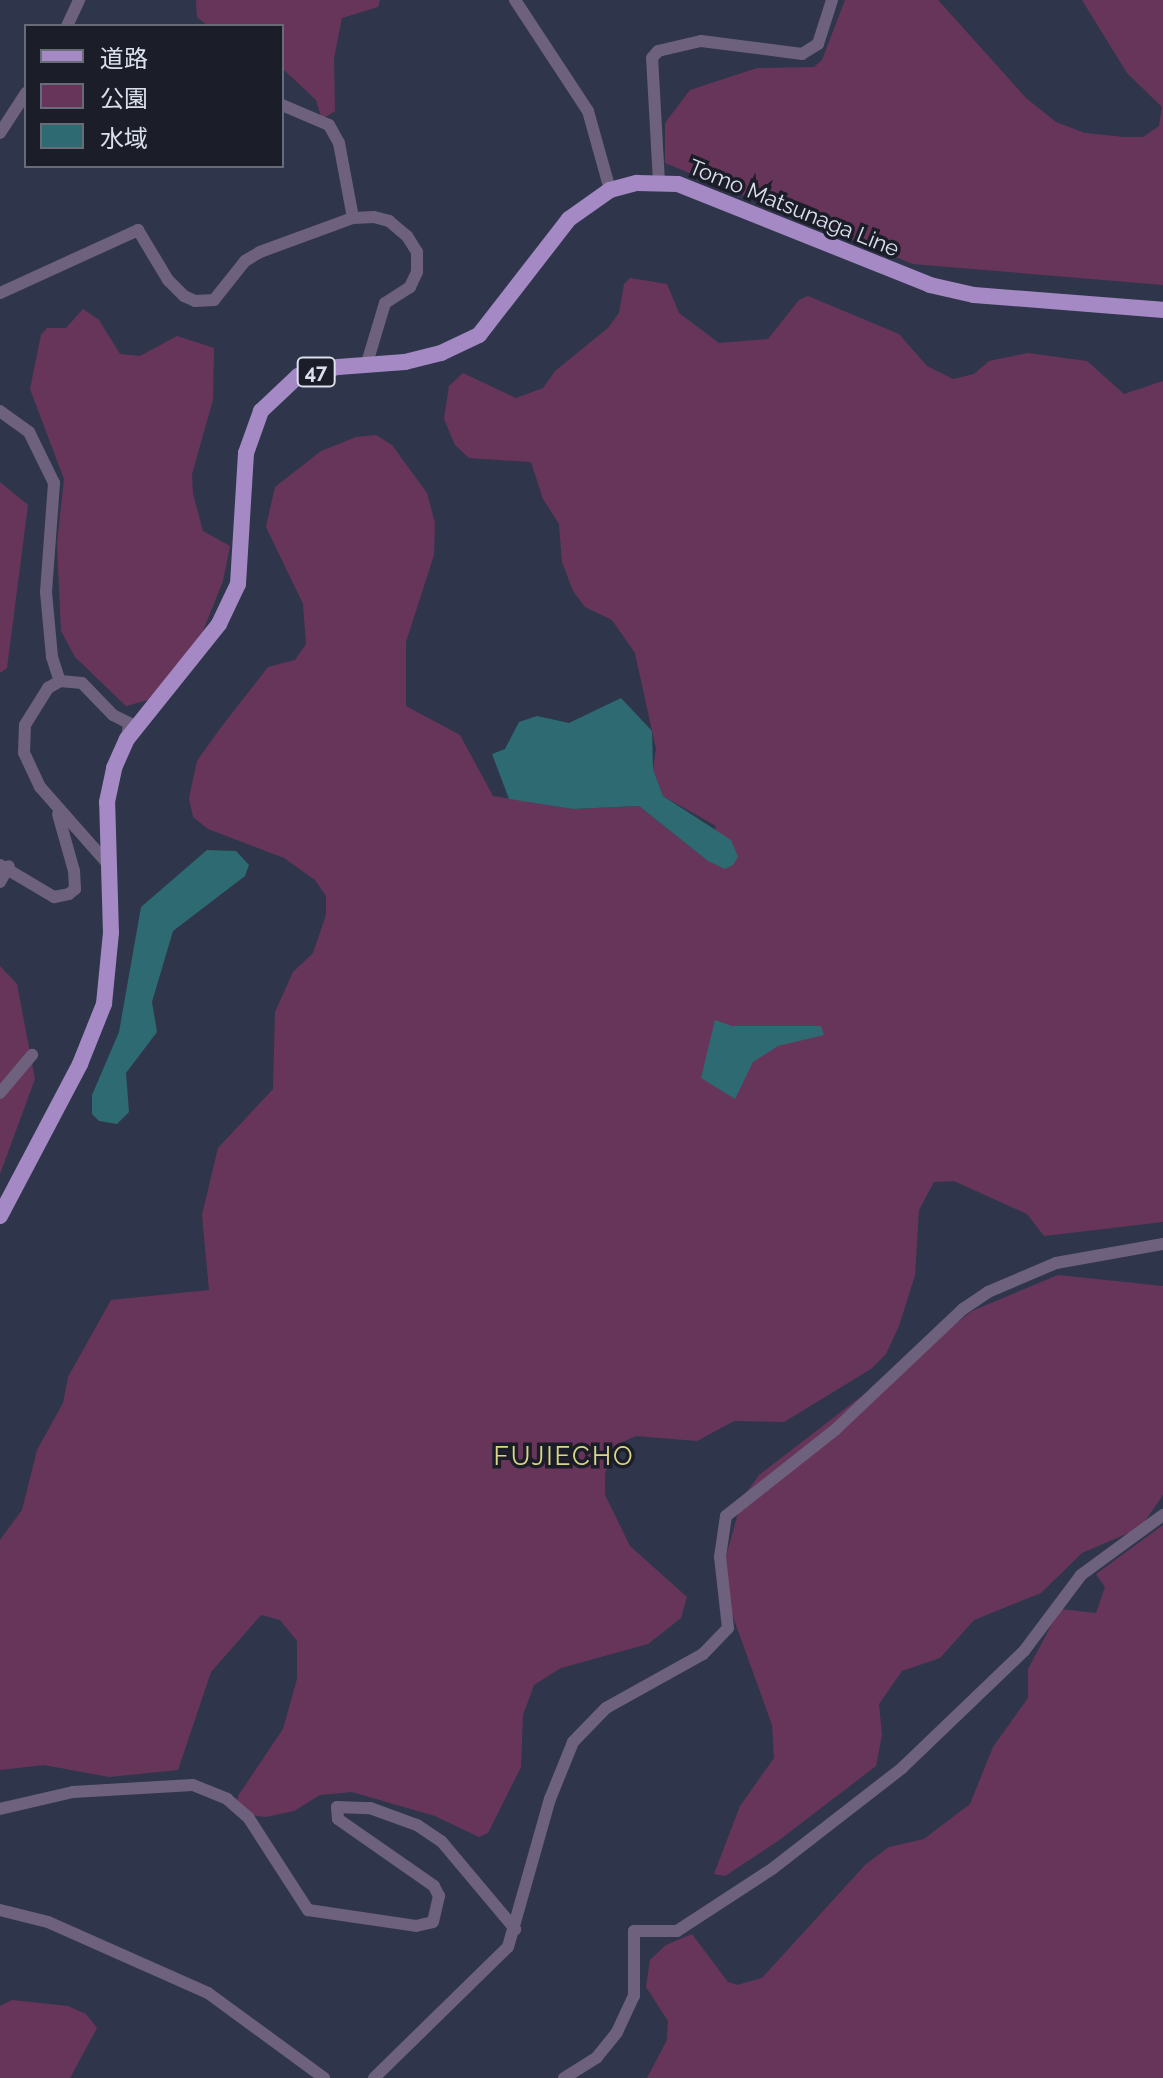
<!DOCTYPE html>
<meta charset="utf-8">
<style>
body{margin:0}
#map{position:relative;width:1163px;height:2078px;overflow:hidden;background:#2f364c;font-family:Raleway,"Noto Sans JP",sans-serif}
div>[style]{position:absolute}
[style*='--x']{left:calc(var(--x)*1px);top:calc(var(--y)*1px);width:calc(var(--w)*1px);rotate:calc(var(--a)*1deg)}
.green>*{inset:0;background:#68355a}
.water>*{inset:0;background:#2d6a71}
.minor>*{height:12px;margin:-6px;padding:0 6px;transform-origin:6px;border-radius:6px;background:#6e617e}
.major>*{height:16px;margin:-8px;padding:0 8px;transform-origin:8px;border-radius:8px;background:#a589c4}
span{translate:-50% -50%;white-space:nowrap;text-align:center;line-height:1.15;-webkit-text-stroke:7px #1b1e28;paint-order:stroke}
.shield-label span{padding:2px 6px;background:#1b1e28;border:2px solid;border-radius:6px;-webkit-text-stroke-width:0}
.shield-label{font-size:20px;color:#dce0ee;font-weight:700}
.street-label{font-size:22px;color:#dce0ee}
.quarter-label{font-size:26px;color:#dad688;letter-spacing:2px}
.legend{position:absolute;left:24px;top:24px;width:260px;height:144px;box-sizing:border-box;background:#1b1e28;border:2px solid #686c77;margin:0;padding:10px 14px;list-style:none;font-size:24px;color:#dce0ee}
.legend li{display:flex;align-items:center;gap:16px;height:40px}
.legend b{width:40px;border:2px solid #686c77}
</style>
<div id="map">
<div class="green">
<i style="clip-path:polygon(196px 0,380px 0,378px 7px,342px 18px,334px 58px,335px 111px,322px 119px,316px 100px,282px 68px,282px 26px,208px 26px,197px 17px)"></i>
<i style="clip-path:polygon(845px 0,938px 0,1026px 98px,1056px 122px,1085px 133px,1124px 137px,1143px 137px,1159px 126px,1162px 107px,1127px 73px,1082px 0,1163px 0,1163px 285px,913px 264px,665px 163px,665px 123px,690px 90px,757px 68px,814px 67px,822px 60px)"></i>
<i style="clip-path:polygon(630px 278px,667px 284px,679px 313px,719px 343px,768px 339px,799px 300px,808px 296px,899px 334px,927px 366px,953px 379px,974px 374px,989px 361px,1028px 353px,1087px 361px,1124px 394px,1163px 381px,1163px 1222px,1044px 1236px,1027px 1214px,954px 1181px,934px 1182px,919px 1210px,915px 1275px,899px 1326px,886px 1354px,871px 1369px,784px 1422px,734px 1421px,697px 1441px,636px 1436px,618px 1444px,605px 1473px,605px 1495px,630px 1546px,687px 1597px,681px 1618px,648px 1644px,561px 1668px,534px 1685px,523px 1715px,521px 1767px,488px 1833px,479px 1837px,435px 1816px,352px 1792px,320px 1795px,294px 1811px,266px 1817px,236px 1813px,238px 1796px,283px 1729px,297px 1679px,297px 1641px,280px 1620px,261px 1615px,211px 1672px,178px 1770px,109px 1777px,44px 1765px,0 1770px,0 1540px,22px 1510px,37px 1450px,63px 1403px,68px 1377px,111px 1300px,209px 1290px,202px 1215px,218px 1148px,273px 1089px,275px 1012px,293px 972px,313px 953px,326px 915px,326px 896px,315px 880px,284px 858px,208px 829px,193px 817px,189px 798px,197px 761px,219px 730px,268px 667px,295px 660px,306px 644px,303px 604px,266px 527px,275px 487px,321px 451px,356px 437px,376px 435px,392px 445px,427px 493px,435px 523px,434px 555px,406px 642px,406px 706px,460px 735px,493px 796px,573px 809px,639px 806px,708px 861px,716px 826px,663px 796px,653px 769px,656px 749px,635px 653px,612px 620px,585px 607px,573px 591px,562px 562px,559px 524px,543px 499px,531px 462px,469px 458px,455px 445px,444px 419px,449px 386px,463px 373px,516px 398px,543px 388px,555px 371px,608px 328px,619px 313px,624px 284px)"></i>
<i style="clip-path:polygon(83px 309px,99px 320px,120px 354px,140px 356px,177px 336px,214px 348px,213px 400px,192px 474px,193px 494px,203px 531px,230px 546px,223px 581px,199px 641px,155px 698px,126px 706px,75px 657px,61px 631px,57px 544px,64px 479px,30px 389px,41px 335px,47px 328px,66px 328px)"></i>
<i style="clip-path:polygon(0 482px,28px 505px,7px 668px,0 673px)"></i>
<i style="clip-path:polygon(0 966px,17px 984px,35px 1079px,0 1174px)"></i>
<i style="clip-path:polygon(1058px 1275px,1163px 1286px,1163px 1495px,1140px 1528px,1082px 1553px,1041px 1593px,974px 1620px,940px 1658px,902px 1671px,879px 1704px,882px 1735px,876px 1766px,778px 1841px,725px 1876px,714px 1874px,740px 1806px,774px 1758px,772px 1725px,723px 1589px,723px 1567px,742px 1499px,759px 1475px,972px 1311px)"></i>
<i style="clip-path:polygon(1163px 1525px,1163px 2078px,647px 2078px,667px 2040px,668px 2021px,646px 1987px,650px 1960px,666px 1945px,692px 1934px,728px 1982px,737px 1985px,762px 1978px,865px 1865px,889px 1847px,924px 1839px,970px 1804px,993px 1747px,1028px 1698px,1028px 1669px,1060px 1609px,1096px 1613px,1105px 1587px,1096px 1574px)"></i>
<i style="clip-path:polygon(12px 2000px,68px 2006px,86px 2014px,97px 2028px,70px 2078px,0 2078px,0 2006px)"></i>
</div>
<div class="water">
<i style="clip-path:polygon(621px 698px,652px 731px,653px 769px,663px 796px,731px 840px,738px 857px,733px 865px,725px 869px,708px 861px,639px 806px,573px 809px,509px 799px,492px 754px,505px 749px,519px 722px,537px 716px,569px 723px)"></i>
<i style="clip-path:polygon(207px 850px,236px 851px,249px 865px,245px 876px,173px 931px,152px 1002px,157px 1032px,126px 1073px,129px 1112px,117px 1124px,99px 1121px,92px 1114px,92px 1095px,119px 1032px,141px 907px)"></i>
<i style="clip-path:polygon(715px 1020px,732px 1026px,821px 1026px,824px 1035px,778px 1046px,753px 1062px,735px 1099px,701px 1078px)"></i>
</div>
<div class="minor">
<i style="--x:515;--y:0;--w:133;--a:56.7"></i>
<i style="--x:588;--y:111;--w:82;--a:74.4"></i>
<i style="--x:67;--y:26;--w:29;--a:-65"></i>
<i style="--x:282;--y:105;--w:51;--a:23.1"></i>
<i style="--x:329;--y:125;--w:21;--a:61"></i>
<i style="--x:339;--y:143;--w:76;--a:79.4"></i>
<i style="--x:0;--y:133;--w:48;--a:-57"></i>
<i style="--x:659;--y:182;--w:124;--a:-93.2"></i>
<i style="--x:652;--y:58;--w:9;--a:-49"></i>
<i style="--x:658;--y:51;--w:44;--a:-13.1"></i>
<i style="--x:701;--y:41;--w:102;--a:7.3"></i>
<i style="--x:802;--y:54;--w:19;--a:-32"></i>
<i style="--x:818;--y:44;--w:46;--a:-72.3"></i>
<i style="--x:0;--y:293;--w:152;--a:-24.5"></i>
<i style="--x:138;--y:230;--w:58;--a:59"></i>
<i style="--x:168;--y:280;--w:23;--a:45"></i>
<i style="--x:184;--y:296;--w:12;--a:24"></i>
<i style="--x:195;--y:301;--w:19;--a:-3"></i>
<i style="--x:214;--y:300;--w:50;--a:-51.5"></i>
<i style="--x:245;--y:261;--w:17;--a:-31"></i>
<i style="--x:260;--y:252;--w:99;--a:-20.1"></i>
<i style="--x:353;--y:218;--w:21;--a:-3"></i>
<i style="--x:374;--y:217;--w:16;--a:15"></i>
<i style="--x:389;--y:221;--w:23;--a:40"></i>
<i style="--x:407;--y:236;--w:19;--a:58"></i>
<i style="--x:417;--y:252;--w:20;--a:90"></i>
<i style="--x:417;--y:272;--w:17;--a:115"></i>
<i style="--x:410;--y:287;--w:30;--a:147"></i>
<i style="--x:385;--y:303;--w:63;--a:106.7"></i>
<i style="--x:0;--y:411;--w:36;--a:36"></i>
<i style="--x:29;--y:432;--w:57;--a:63.9"></i>
<i style="--x:54;--y:483;--w:109;--a:94.2"></i>
<i style="--x:46;--y:592;--w:65;--a:84.7"></i>
<i style="--x:52;--y:657;--w:25;--a:72"></i>
<i style="--x:108;--y:864;--w:103;--a:-131.4"></i>
<i style="--x:40;--y:787;--w:38;--a:-115"></i>
<i style="--x:24;--y:753;--w:28;--a:-88"></i>
<i style="--x:25;--y:725;--w:44;--a:-58.1"></i>
<i style="--x:48;--y:688;--w:14;--a:-30"></i>
<i style="--x:60;--y:681;--w:22;--a:5"></i>
<i style="--x:82;--y:683;--w:45;--a:45.9"></i>
<i style="--x:113;--y:715;--w:18;--a:27"></i>
<i style="--x:129;--y:723;--w:16;--a:97"></i>
<i style="--x:0;--y:865;--w:63;--a:30.7"></i>
<i style="--x:54;--y:897;--w:15;--a:-11"></i>
<i style="--x:69;--y:894;--w:8;--a:-40"></i>
<i style="--x:75;--y:889;--w:18;--a:-93"></i>
<i style="--x:74;--y:871;--w:59;--a:-105.7"></i>
<i style="--x:0;--y:882;--w:18;--a:-61"></i>
<i style="--x:0;--y:1093;--w:50;--a:-49.9"></i>
<i style="--x:0;--y:1809;--w:75;--a:-13.1"></i>
<i style="--x:73;--y:1792;--w:120;--a:-3.3"></i>
<i style="--x:193;--y:1785;--w:37;--a:22"></i>
<i style="--x:227;--y:1799;--w:28;--a:41"></i>
<i style="--x:248;--y:1817;--w:111;--a:57.2"></i>
<i style="--x:308;--y:1910;--w:109;--a:8.4"></i>
<i style="--x:416;--y:1926;--w:17;--a:-13"></i>
<i style="--x:433;--y:1922;--w:27;--a:-77"></i>
<i style="--x:439;--y:1896;--w:11;--a:-117"></i>
<i style="--x:434;--y:1886;--w:117;--a:-145.1"></i>
<i style="--x:338;--y:1819;--w:12;--a:-95"></i>
<i style="--x:337;--y:1807;--w:33;--a:2"></i>
<i style="--x:370;--y:1808;--w:50;--a:19.9"></i>
<i style="--x:417;--y:1825;--w:30;--a:34"></i>
<i style="--x:442;--y:1842;--w:114;--a:50"></i>
<i style="--x:0;--y:1910;--w:49;--a:14"></i>
<i style="--x:48;--y:1922;--w:175;--a:23.9"></i>
<i style="--x:208;--y:1993;--w:144;--a:36.2"></i>
<i style="--x:374;--y:2078;--w:187;--a:-44.4"></i>
<i style="--x:508;--y:1947;--w:154;--a:-74.2"></i>
<i style="--x:550;--y:1799;--w:61;--a:-68"></i>
<i style="--x:573;--y:1742;--w:47;--a:-45.9"></i>
<i style="--x:606;--y:1708;--w:111;--a:-29.1"></i>
<i style="--x:703;--y:1654;--w:36;--a:-46"></i>
<i style="--x:728;--y:1628;--w:71;--a:-96.4"></i>
<i style="--x:720;--y:1557;--w:41;--a:-81.7"></i>
<i style="--x:726;--y:1516;--w:140;--a:-38.3"></i>
<i style="--x:836;--y:1429;--w:175;--a:-43.4"></i>
<i style="--x:963;--y:1309;--w:30;--a:-34"></i>
<i style="--x:988;--y:1292;--w:74;--a:-23.1"></i>
<i style="--x:1056;--y:1263;--w:109;--a:-10.1"></i>
<i style="--x:564;--y:2078;--w:39;--a:-32"></i>
<i style="--x:597;--y:2057;--w:32;--a:-51"></i>
<i style="--x:617;--y:2032;--w:40;--a:-65"></i>
<i style="--x:634;--y:1996;--w:65;--a:-90"></i>
<i style="--x:634;--y:1931;--w:43;--a:0"></i>
<i style="--x:677;--y:1931;--w:113;--a:-33.1"></i>
<i style="--x:772;--y:1869;--w:165;--a:-37.8"></i>
<i style="--x:902;--y:1768;--w:169;--a:-43.8"></i>
<i style="--x:1024;--y:1651;--w:95;--a:-53.1"></i>
<i style="--x:1081;--y:1575;--w:102;--a:-36.2"></i>
</div>
<div class="major">
<i style="--x:0;--y:1216;--w:172;--a:-62.2"></i>
<i style="--x:80;--y:1064;--w:65;--a:-68.2"></i>
<i style="--x:104;--y:1004;--w:71;--a:-84.4"></i>
<i style="--x:111;--y:933;--w:131;--a:-91.7"></i>
<i style="--x:107;--y:802;--w:35;--a:-78"></i>
<i style="--x:114;--y:768;--w:32;--a:-66"></i>
<i style="--x:127;--y:739;--w:147;--a:-51.3"></i>
<i style="--x:219;--y:624;--w:44;--a:-64.6"></i>
<i style="--x:238;--y:584;--w:131;--a:-86.5"></i>
<i style="--x:246;--y:453;--w:45;--a:-70.3"></i>
<i style="--x:261;--y:411;--w:51;--a:-43.4"></i>
<i style="--x:298;--y:376;--w:41;--a:-12.7"></i>
<i style="--x:338;--y:367;--w:67;--a:-4.3"></i>
<i style="--x:405;--y:362;--w:37;--a:-14"></i>
<i style="--x:441;--y:353;--w:42;--a:-25.3"></i>
<i style="--x:479;--y:335;--w:147;--a:-52.2"></i>
<i style="--x:569;--y:219;--w:50;--a:-35.3"></i>
<i style="--x:610;--y:190;--w:28;--a:-15"></i>
<i style="--x:637;--y:183;--w:41;--a:1.4"></i>
<i style="--x:678;--y:184;--w:271;--a:21.8"></i>
<i style="--x:930;--y:285;--w:45;--a:12.8"></i>
<i style="--x:974;--y:295;--w:190;--a:4.5"></i>
</div>
<div class="shield-label">
<span style="left:316px;top:372px">47</span>
</div>
<div class="street-label">
<span style="left:794px;top:208px;rotate:22deg">Tomo Matsunaga Line</span>
</div>
<div class="quarter-label">
<span style="left:564px;top:1457px">FUJIECHO</span>
</div>
<ul class="legend">
<li><b style="height:10px;background:#a589c4"></b>道路</li>
<li><b style="height:22px;background:#68355a"></b>公園</li>
<li><b style="height:22px;background:#2d6a71"></b>水域</li>
</ul>
</div>
